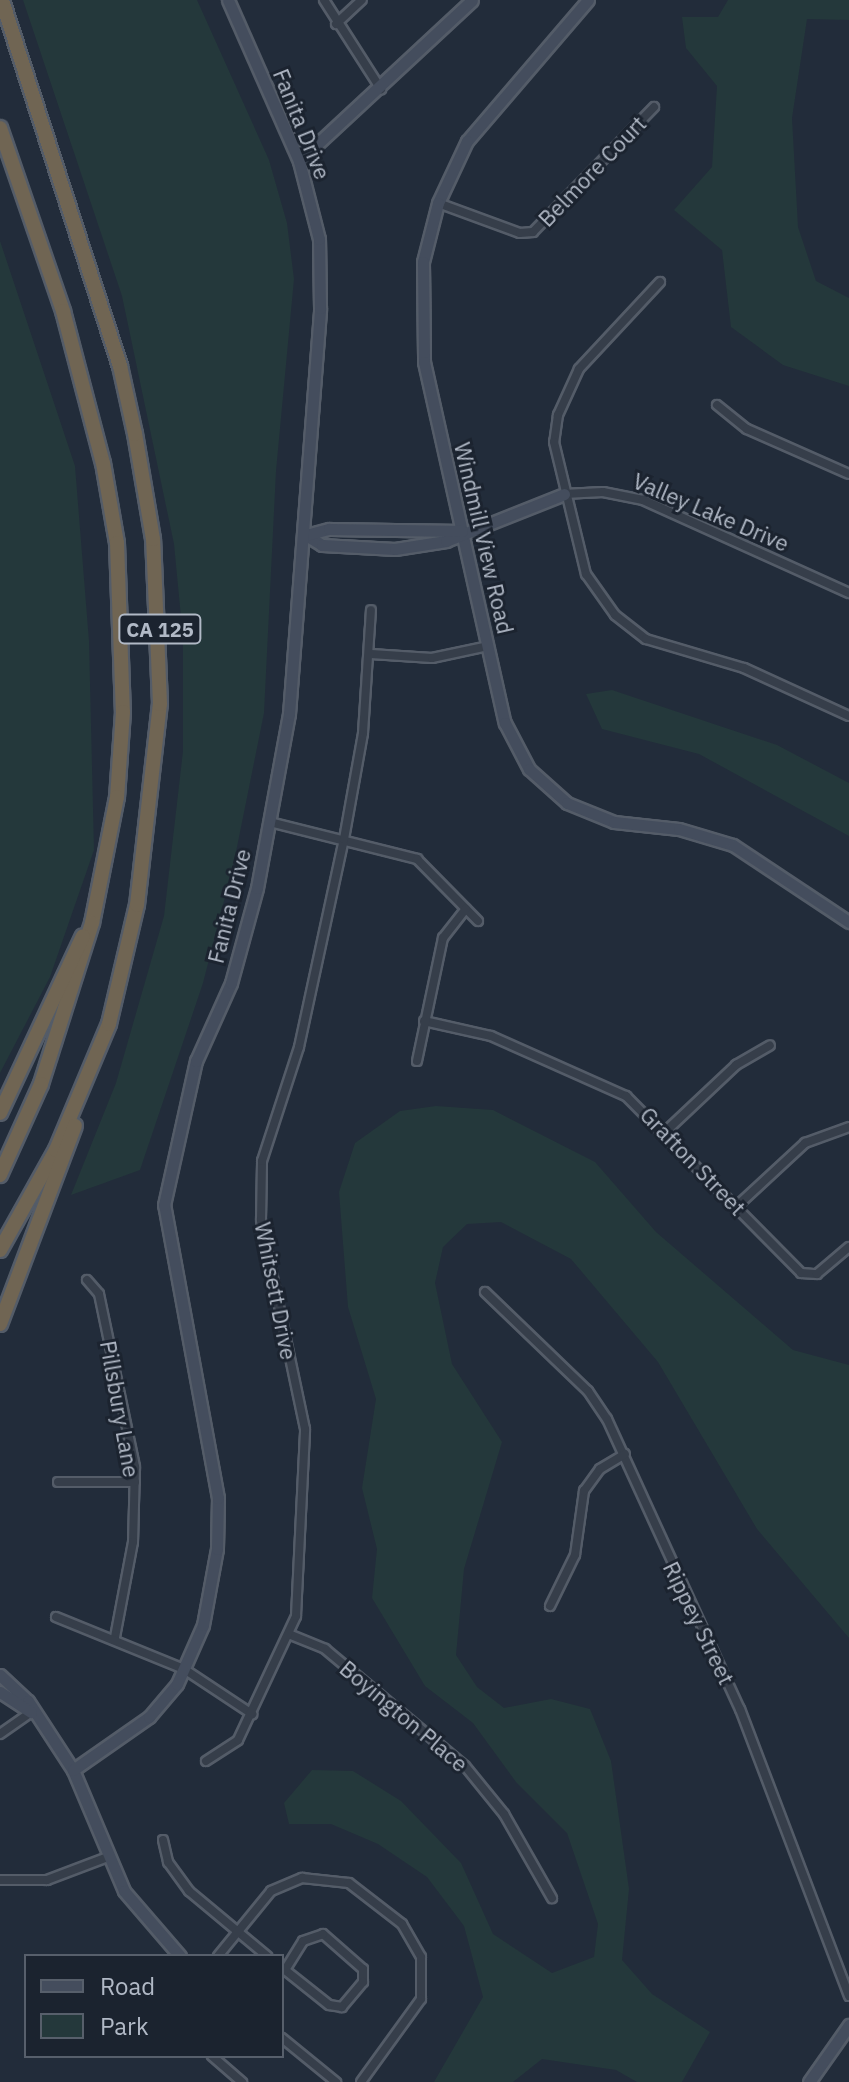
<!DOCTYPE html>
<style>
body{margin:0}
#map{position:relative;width:849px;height:2082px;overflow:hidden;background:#222c3a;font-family:"IBM Plex Sans",sans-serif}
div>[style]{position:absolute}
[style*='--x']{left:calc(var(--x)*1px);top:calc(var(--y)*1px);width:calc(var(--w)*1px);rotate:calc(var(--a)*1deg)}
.green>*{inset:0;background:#24383b}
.roads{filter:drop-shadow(2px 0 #545c68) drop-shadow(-2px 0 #545c68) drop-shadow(0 2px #545c68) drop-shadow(0 -2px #545c68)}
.street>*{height:8px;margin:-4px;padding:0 4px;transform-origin:4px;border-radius:4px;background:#363e4a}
.secondary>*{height:11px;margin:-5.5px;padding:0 5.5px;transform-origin:5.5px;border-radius:5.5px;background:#444d5d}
.highway>*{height:14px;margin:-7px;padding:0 7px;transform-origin:7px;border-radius:7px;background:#706553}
span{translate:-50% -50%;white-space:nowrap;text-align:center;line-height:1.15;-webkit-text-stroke:6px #1b232f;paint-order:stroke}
.shield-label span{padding:2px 6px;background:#1b232f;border:2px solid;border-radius:6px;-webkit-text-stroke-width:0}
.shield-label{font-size:20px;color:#b1b9c6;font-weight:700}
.street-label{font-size:22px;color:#b1b9c6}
.legend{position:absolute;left:24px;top:1954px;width:260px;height:104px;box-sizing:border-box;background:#1b232f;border:2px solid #575f6b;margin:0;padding:10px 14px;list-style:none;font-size:24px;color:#b1b9c6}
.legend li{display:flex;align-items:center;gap:16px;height:40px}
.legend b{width:40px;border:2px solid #575f6b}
</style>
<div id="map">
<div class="green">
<i style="clip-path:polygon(23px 0,197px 0,269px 160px,287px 223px,294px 279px,276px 471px,264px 713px,234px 862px,203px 983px,140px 1170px,71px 1195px,116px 1083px,164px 916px,183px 751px,183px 638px,174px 544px,122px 296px)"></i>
<i style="clip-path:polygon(728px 0,849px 0,849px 20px,807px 19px,792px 118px,798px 227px,816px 281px,849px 298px,849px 386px,783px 365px,731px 327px,722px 250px,674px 210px,712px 167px,717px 86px,686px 48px,682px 17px,718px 17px)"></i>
<i style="clip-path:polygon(0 241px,75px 466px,89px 641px,94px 850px,50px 977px,0 1073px)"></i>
<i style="clip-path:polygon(612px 690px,777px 745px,849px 783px,849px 836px,699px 754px,602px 729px,586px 694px)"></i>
<i style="clip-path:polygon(436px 1106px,493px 1110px,595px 1162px,656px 1232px,793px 1350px,849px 1365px,849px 1638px,757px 1529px,658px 1362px,571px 1259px,501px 1222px,467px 1224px,443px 1247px,435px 1283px,452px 1364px,502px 1442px,464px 1569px,456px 1655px,477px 1687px,504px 1708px,551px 1699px,590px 1709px,611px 1761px,629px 1889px,622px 1960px,652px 1994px,710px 2032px,682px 2082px,637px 2082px,616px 2070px,542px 2059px,513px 2082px,434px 2082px,483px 1997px,464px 1926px,427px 1877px,378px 1844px,331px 1824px,289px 1824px,284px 1803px,312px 1770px,353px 1771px,401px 1801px,461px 1863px,493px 1934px,552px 1973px,594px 1957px,598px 1924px,567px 1833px,516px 1782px,473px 1723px,425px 1686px,372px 1598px,377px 1549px,362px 1488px,376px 1399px,348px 1307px,339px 1192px,355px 1143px,400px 1111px)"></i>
</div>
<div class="roads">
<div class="street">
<i style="--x:324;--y:0;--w:106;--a:57.4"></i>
<i style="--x:336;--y:24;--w:35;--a:-43"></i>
<i style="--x:438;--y:203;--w:87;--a:20.1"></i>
<i style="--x:520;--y:233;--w:13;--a:-4"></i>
<i style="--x:533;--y:232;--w:174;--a:-45.9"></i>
<i style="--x:660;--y:282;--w:119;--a:133"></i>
<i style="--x:579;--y:369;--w:51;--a:114.5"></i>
<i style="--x:558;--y:415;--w:27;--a:98"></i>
<i style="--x:554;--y:442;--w:136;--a:76.4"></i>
<i style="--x:586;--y:574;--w:50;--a:54.7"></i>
<i style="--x:615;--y:615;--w:39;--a:38"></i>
<i style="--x:646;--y:639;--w:102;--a:16.5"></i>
<i style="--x:744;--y:668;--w:115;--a:24.6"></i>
<i style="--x:717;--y:405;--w:38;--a:39"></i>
<i style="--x:747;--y:429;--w:111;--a:23.8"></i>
<i style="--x:564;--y:494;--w:39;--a:-3"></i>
<i style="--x:603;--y:492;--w:41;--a:11.3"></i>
<i style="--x:643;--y:500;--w:226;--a:24.3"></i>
<i style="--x:371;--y:654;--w:61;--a:3.8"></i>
<i style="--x:432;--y:658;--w:57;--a:-12.1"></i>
<i style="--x:270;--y:822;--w:152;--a:14.1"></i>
<i style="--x:417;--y:859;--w:87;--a:45.5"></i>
<i style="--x:424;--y:1021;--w:69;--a:12.6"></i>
<i style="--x:491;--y:1036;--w:148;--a:24"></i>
<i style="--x:626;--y:1096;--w:249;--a:45.3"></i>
<i style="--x:801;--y:1273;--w:16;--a:4"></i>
<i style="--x:817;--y:1274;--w:42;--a:-40.2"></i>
<i style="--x:417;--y:1061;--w:126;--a:-78.1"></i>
<i style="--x:443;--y:938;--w:37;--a:-52"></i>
<i style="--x:665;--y:1132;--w:98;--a:-43.3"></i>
<i style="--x:736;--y:1065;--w:39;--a:-30"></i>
<i style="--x:737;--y:1206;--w:93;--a:-42.8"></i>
<i style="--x:805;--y:1143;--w:47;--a:-20"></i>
<i style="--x:87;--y:1280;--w:18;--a:49"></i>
<i style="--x:99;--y:1294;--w:177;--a:78.2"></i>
<i style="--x:135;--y:1467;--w:75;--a:91.5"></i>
<i style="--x:133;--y:1542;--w:97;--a:100.7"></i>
<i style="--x:485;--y:1292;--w:143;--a:43.9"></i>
<i style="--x:588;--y:1391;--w:34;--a:56"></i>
<i style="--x:607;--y:1419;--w:319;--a:65.4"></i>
<i style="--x:740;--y:1709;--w:307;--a:69.2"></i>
<i style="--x:58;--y:1482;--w:77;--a:0"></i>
<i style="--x:550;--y:1606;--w:57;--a:-63.9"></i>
<i style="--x:575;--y:1555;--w:65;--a:-82"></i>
<i style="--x:584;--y:1491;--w:27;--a:-54"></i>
<i style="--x:600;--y:1469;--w:29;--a:-31"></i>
<i style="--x:56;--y:1617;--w:138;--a:22.1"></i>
<i style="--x:184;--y:1669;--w:82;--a:33.5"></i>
<i style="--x:291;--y:1635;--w:37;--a:22"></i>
<i style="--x:325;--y:1649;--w:182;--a:39.9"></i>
<i style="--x:465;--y:1766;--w:62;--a:50.9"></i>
<i style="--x:504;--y:1814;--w:97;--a:60.3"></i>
<i style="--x:0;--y:1734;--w:38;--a:-35"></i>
<i style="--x:206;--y:1761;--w:38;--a:-33"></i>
<i style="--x:238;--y:1740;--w:137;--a:-64.9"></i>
<i style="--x:296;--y:1616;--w:187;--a:-87.2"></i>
<i style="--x:305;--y:1429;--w:214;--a:-101.9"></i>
<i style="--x:261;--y:1220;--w:59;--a:-89"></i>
<i style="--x:262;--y:1161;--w:120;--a:-72"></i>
<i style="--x:299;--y:1047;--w:213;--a:-77.8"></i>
<i style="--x:344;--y:839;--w:108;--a:-79.8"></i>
<i style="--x:363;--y:733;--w:123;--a:-86.3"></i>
<i style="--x:163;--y:1840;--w:23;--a:77"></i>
<i style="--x:168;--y:1862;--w:36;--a:54"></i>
<i style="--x:189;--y:1891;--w:102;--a:39.8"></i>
<i style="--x:0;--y:1880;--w:47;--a:0"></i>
<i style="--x:47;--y:1880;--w:65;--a:-20.7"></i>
<i style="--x:323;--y:1934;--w:53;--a:41.2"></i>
<i style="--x:363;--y:1969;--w:13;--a:90"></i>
<i style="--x:363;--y:1982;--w:33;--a:130"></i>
<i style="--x:342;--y:2007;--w:13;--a:-171"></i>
<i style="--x:329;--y:2005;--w:56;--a:-141.5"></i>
<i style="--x:285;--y:1970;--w:34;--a:-58"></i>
<i style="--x:303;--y:1941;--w:21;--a:-19"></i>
<i style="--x:218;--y:1956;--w:84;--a:-50.8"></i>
<i style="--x:271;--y:1891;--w:34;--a:-23"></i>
<i style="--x:302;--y:1878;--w:47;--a:6.1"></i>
<i style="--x:349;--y:1883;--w:67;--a:37.7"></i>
<i style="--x:402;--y:1924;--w:38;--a:60"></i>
<i style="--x:421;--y:1957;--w:42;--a:90"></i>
<i style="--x:421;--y:1999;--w:102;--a:125.9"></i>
<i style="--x:282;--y:2038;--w:70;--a:39.2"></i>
<i style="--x:212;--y:2056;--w:40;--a:41"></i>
</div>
<div class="secondary">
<i style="--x:588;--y:0;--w:186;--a:130.6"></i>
<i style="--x:467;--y:141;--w:68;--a:115.1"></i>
<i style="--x:438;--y:203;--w:61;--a:104.3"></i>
<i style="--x:423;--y:262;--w:100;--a:89.4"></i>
<i style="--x:424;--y:362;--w:370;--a:77.4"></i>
<i style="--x:505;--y:723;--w:52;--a:62.4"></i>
<i style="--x:529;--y:769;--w:51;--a:41.8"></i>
<i style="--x:567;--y:803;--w:51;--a:22"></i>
<i style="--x:614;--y:822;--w:65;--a:6.1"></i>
<i style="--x:679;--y:829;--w:56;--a:16.5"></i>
<i style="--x:733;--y:845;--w:139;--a:33.6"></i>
<i style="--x:299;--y:161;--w:236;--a:-42.9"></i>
<i style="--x:306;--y:535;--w:19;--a:32"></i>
<i style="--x:322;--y:545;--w:73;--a:3.1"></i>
<i style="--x:395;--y:549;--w:52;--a:-8.9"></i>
<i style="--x:446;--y:541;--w:127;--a:-21.7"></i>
<i style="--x:306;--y:535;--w:24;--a:-15"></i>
<i style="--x:329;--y:529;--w:133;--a:0.9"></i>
<i style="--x:0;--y:1675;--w:38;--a:43"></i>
<i style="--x:28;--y:1701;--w:82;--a:56.9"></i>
<i style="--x:73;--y:1770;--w:131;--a:67.1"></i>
<i style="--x:124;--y:1891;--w:86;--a:49.3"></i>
<i style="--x:0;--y:1692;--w:37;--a:33"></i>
<i style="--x:73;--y:1770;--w:93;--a:-34.9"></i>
<i style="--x:149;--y:1717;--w:43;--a:-49.7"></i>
<i style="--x:177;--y:1684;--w:64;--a:-66.2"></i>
<i style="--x:203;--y:1625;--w:77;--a:-79.6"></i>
<i style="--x:217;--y:1549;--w:51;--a:-88.9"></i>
<i style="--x:218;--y:1498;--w:298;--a:-100.4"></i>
<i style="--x:164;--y:1205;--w:148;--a:-77.5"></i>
<i style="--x:196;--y:1061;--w:85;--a:-65.8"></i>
<i style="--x:231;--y:983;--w:98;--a:-74.7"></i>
<i style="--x:257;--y:888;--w:177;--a:-79.6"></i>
<i style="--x:289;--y:714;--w:407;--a:-85.6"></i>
<i style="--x:320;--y:308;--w:69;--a:-90.8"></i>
<i style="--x:319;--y:239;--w:81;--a:-104.4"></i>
<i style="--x:299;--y:161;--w:176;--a:-113.8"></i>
<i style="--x:809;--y:2082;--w:70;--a:-54.9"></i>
</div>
<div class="highway">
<i style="--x:0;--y:128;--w:194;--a:71"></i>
<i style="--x:63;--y:311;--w:157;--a:75.3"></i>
<i style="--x:103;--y:463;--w:81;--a:80.1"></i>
<i style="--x:117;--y:543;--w:169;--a:88"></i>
<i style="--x:123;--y:712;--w:85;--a:94"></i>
<i style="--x:117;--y:797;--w:128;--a:101.2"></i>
<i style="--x:92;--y:923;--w:169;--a:107.6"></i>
<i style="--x:41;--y:1084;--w:100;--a:114.3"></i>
<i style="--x:0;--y:1113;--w:195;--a:-64.9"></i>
<i style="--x:0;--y:1250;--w:115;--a:-60.8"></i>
<i style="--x:56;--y:1150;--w:137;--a:-67.2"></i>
<i style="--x:109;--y:1024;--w:122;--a:-76.8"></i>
<i style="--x:137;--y:905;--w:202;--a:-83.5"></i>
<i style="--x:160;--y:704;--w:165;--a:-92.4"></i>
<i style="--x:153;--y:539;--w:107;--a:-99.7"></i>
<i style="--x:135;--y:434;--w:70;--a:-102.4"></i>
<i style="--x:120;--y:366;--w:385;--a:-107.9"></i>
<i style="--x:0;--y:1324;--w:212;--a:-69.3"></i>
</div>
</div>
<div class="shield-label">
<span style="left:160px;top:629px">CA 125</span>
</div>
<div class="street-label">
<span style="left:302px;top:124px;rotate:68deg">Fanita Drive</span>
<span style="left:592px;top:171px;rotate:-46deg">Belmore Court</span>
<span style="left:711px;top:512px;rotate:23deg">Valley Lake Drive</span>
<span style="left:484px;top:538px;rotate:77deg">Windmill View Road</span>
<span style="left:229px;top:906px;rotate:-76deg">Fanita Drive</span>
<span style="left:693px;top:1161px;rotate:46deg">Grafton Street</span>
<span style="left:276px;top:1291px;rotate:79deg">Whitsett Drive</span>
<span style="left:120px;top:1409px;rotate:80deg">Pillsbury Lane</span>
<span style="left:699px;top:1623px;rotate:64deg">Rippey Street</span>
<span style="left:404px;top:1716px;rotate:40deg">Boyington Place</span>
</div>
<ul class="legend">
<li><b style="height:10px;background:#444d5d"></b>Road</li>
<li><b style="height:22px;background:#24383b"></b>Park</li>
</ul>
</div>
